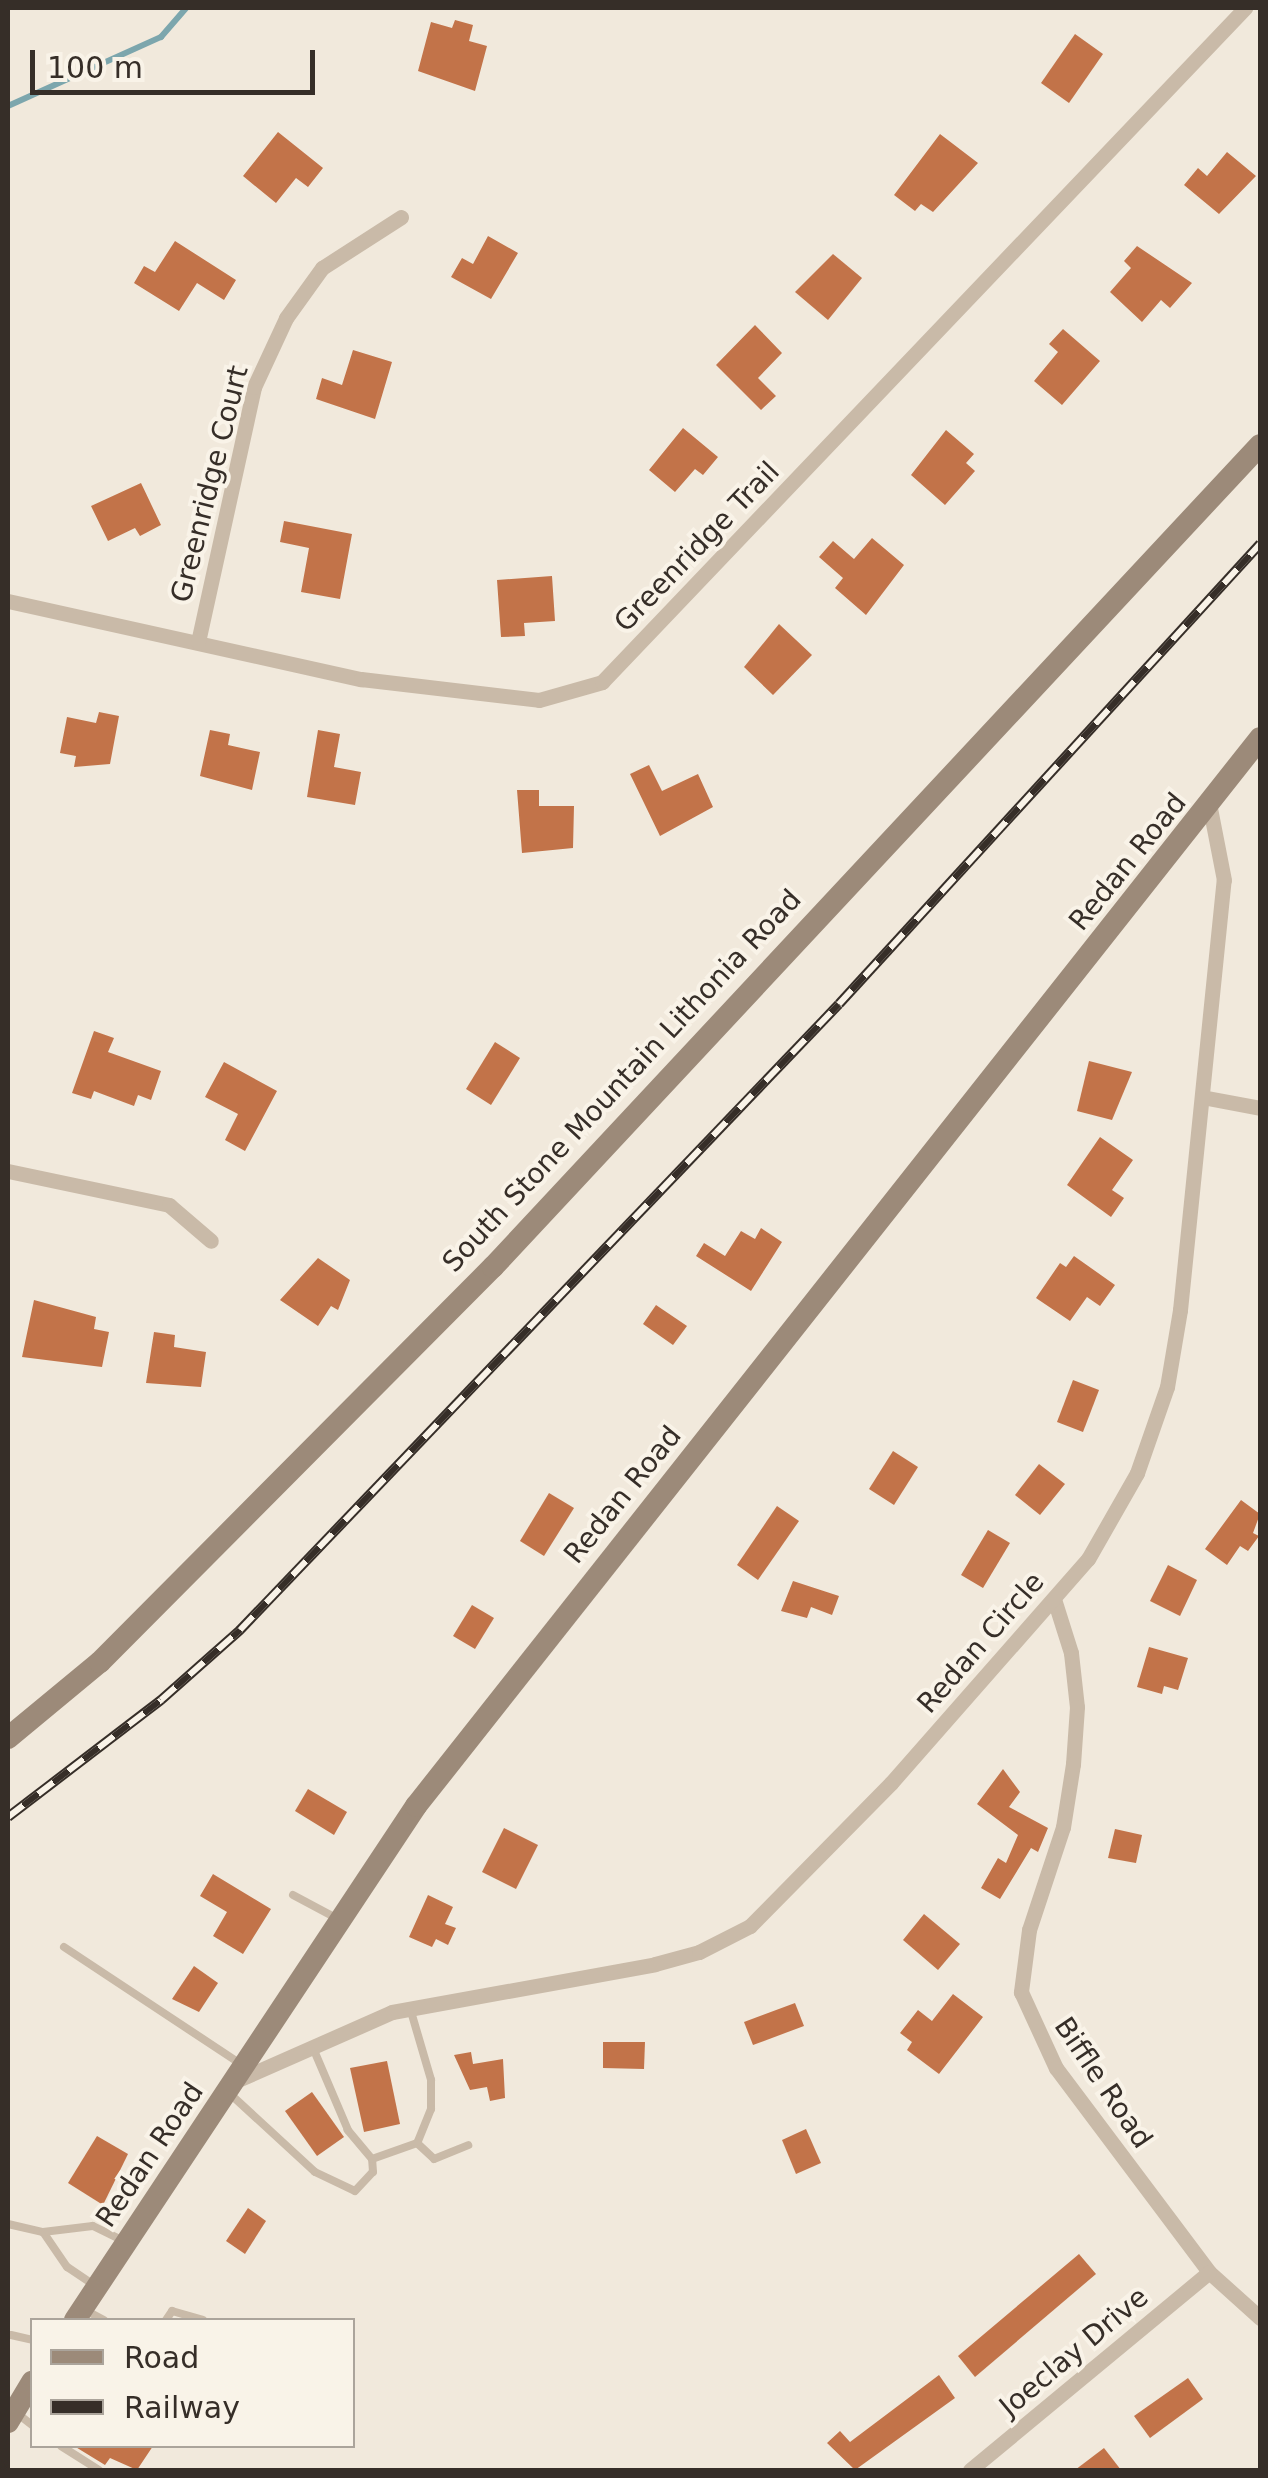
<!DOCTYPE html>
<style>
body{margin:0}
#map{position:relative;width:1268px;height:2478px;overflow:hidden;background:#f1e9dc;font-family:"DejaVu Sans",sans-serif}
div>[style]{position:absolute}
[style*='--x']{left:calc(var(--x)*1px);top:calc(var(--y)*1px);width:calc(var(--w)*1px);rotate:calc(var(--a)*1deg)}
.stream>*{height:6px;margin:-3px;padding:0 3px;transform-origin:3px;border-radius:3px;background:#7ca6ad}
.building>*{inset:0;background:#c27349}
.lane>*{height:8px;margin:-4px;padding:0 4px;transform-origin:4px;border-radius:4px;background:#c9baa8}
.street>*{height:15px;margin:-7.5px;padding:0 7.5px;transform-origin:7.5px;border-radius:7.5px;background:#c9baa8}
.secondary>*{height:22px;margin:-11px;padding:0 11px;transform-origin:11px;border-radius:11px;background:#9c8a79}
.rail>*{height:10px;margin-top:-5px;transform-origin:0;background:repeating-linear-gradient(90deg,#f9f3e8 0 19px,#362e28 0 38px);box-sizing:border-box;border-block:2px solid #362e28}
span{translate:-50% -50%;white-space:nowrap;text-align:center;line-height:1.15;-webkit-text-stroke:8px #f9f3e8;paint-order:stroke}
.street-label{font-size:28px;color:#362e28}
.frame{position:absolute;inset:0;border:10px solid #362e28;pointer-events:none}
.legend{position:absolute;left:30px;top:2318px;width:325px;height:130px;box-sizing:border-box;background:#f9f3e8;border:2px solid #aba49b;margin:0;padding:12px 18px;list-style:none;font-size:30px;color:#362e28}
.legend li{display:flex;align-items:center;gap:20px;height:50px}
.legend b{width:50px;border:2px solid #aba49b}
.scale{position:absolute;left:30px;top:50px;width:285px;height:45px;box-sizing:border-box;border:5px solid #362e28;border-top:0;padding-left:12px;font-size:30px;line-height:35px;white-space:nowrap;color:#362e28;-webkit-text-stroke:8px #f9f3e8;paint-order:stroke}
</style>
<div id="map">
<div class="stream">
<i style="--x:8;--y:106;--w:168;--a:-24.3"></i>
<i style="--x:161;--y:37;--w:38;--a:-49"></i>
</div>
<div class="building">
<i style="clip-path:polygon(455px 20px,473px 25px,469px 41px,487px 46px,475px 91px,418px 71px,431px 22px,452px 28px)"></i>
<i style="clip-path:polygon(1075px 34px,1103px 54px,1069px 103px,1041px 83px)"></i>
<i style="clip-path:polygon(278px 132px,323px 168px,308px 187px,296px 178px,276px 203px,243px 176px)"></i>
<i style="clip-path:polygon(940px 134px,978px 163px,933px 212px,921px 204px,915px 211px,894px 195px)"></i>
<i style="clip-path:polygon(1227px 152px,1256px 176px,1219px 214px,1184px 185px,1198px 168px,1207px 176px)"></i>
<i style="clip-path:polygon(488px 236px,518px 253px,491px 299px,451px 277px,462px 258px,473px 264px)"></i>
<i style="clip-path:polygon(175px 241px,236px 280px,224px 300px,197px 283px,179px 311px,134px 283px,144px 266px,155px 272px)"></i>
<i style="clip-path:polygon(1137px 246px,1192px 283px,1170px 308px,1161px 300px,1142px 322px,1110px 292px,1131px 268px,1124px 261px)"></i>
<i style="clip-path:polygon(833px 254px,862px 278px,828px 320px,795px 292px)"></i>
<i style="clip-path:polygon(755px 325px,782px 353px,758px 378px,776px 396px,761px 410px,716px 365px)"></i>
<i style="clip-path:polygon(1063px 329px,1100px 361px,1062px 405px,1034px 381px,1058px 352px,1049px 344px)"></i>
<i style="clip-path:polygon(353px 350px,392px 362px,375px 419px,316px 399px,322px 378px,342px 385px)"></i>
<i style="clip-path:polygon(683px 428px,718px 457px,703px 475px,695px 469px,675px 492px,649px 470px)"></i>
<i style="clip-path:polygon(946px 430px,974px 454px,966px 463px,975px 471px,945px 505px,911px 475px)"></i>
<i style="clip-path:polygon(141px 483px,161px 525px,140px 536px,135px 528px,108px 541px,91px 506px)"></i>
<i style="clip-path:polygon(284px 521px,352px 534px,340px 599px,301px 592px,309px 548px,280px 542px)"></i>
<i style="clip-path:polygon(872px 538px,904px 565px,866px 615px,835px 588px,843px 578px,819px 557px,833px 541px,854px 559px)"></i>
<i style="clip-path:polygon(552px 576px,555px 621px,524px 623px,525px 636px,501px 637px,497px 580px)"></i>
<i style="clip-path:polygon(779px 624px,812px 655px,773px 695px,744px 667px)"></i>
<i style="clip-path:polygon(99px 712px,119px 716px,110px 764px,74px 767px,76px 756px,60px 753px,67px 717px,96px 723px)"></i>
<i style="clip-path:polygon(210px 730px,230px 734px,228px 745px,260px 752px,252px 790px,200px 776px)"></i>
<i style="clip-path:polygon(318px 730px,340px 734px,334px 767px,361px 772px,355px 805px,307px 797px)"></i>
<i style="clip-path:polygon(649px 765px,662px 791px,698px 774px,713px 807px,660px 836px,630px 774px)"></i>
<i style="clip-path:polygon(517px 790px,539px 790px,539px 806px,574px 806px,573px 848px,522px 853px)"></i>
<i style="clip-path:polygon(94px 1031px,114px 1038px,108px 1052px,161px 1071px,151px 1100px,138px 1095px,134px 1106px,94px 1091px,91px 1099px,72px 1093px)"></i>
<i style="clip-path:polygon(495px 1042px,520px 1058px,491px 1105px,466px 1089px)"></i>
<i style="clip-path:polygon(1089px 1061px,1132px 1072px,1112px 1120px,1077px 1111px)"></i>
<i style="clip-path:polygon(224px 1062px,277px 1091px,245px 1151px,225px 1140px,238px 1114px,205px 1097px)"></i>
<i style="clip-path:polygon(1100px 1137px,1133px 1160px,1112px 1190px,1124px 1198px,1111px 1217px,1067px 1185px)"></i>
<i style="clip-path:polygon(761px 1228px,782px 1242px,751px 1291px,696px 1256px,704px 1243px,725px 1256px,741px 1231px,755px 1239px)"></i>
<i style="clip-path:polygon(1074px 1256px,1115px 1285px,1100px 1306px,1087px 1297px,1070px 1321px,1036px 1298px,1060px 1263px,1066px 1267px)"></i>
<i style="clip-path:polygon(318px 1258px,350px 1280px,338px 1310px,331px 1306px,318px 1326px,280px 1300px)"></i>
<i style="clip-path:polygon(34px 1300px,96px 1317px,94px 1329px,109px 1332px,102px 1367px,22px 1357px)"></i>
<i style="clip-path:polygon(656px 1305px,687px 1326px,673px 1345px,643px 1324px)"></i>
<i style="clip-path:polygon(154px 1332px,175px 1335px,174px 1347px,206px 1352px,201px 1387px,146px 1383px)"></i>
<i style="clip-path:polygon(1073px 1380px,1099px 1390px,1083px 1432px,1057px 1422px)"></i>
<i style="clip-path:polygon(893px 1451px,918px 1467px,894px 1505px,869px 1489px)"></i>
<i style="clip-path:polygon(1039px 1464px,1065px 1484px,1040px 1515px,1015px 1495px)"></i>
<i style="clip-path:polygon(549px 1493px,574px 1508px,544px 1556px,520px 1541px)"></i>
<i style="clip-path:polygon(1241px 1500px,1260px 1514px,1253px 1533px,1259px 1536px,1248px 1551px,1240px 1546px,1227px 1565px,1205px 1549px)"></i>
<i style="clip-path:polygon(777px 1506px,799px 1521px,758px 1580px,737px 1565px)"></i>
<i style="clip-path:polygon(988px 1530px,1010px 1543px,983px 1588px,961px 1575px)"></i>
<i style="clip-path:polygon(1168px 1565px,1197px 1580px,1180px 1616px,1150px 1601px)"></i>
<i style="clip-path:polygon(793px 1581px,839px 1596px,832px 1615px,811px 1607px,807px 1618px,781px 1611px)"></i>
<i style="clip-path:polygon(472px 1605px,494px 1618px,475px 1649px,453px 1636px)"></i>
<i style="clip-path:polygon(1149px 1647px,1188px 1658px,1178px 1690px,1164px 1686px,1162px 1694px,1137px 1687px)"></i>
<i style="clip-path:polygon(1003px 1769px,1020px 1792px,1009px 1807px,1048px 1828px,1038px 1852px,1031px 1848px,1000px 1899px,981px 1888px,998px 1858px,1006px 1863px,1018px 1835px,977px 1804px)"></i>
<i style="clip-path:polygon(308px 1789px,347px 1812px,334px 1835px,295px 1811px)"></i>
<i style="clip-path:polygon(504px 1828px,538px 1845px,516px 1889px,482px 1872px)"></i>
<i style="clip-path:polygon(1115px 1829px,1142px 1835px,1136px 1863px,1108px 1858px)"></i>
<i style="clip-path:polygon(213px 1874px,271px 1909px,243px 1954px,213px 1936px,227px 1912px,200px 1896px)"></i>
<i style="clip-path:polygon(428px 1895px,453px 1907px,445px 1924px,456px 1928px,448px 1945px,436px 1939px,432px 1947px,409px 1937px)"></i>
<i style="clip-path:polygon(924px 1914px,960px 1944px,938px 1970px,903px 1940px)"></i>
<i style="clip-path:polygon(194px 1966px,218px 1983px,199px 2012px,172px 1999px)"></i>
<i style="clip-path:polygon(953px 1994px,983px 2017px,939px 2074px,907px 2050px,912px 2042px,900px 2033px,918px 2010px,932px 2021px)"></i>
<i style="clip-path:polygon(795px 2003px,804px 2026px,753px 2045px,744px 2022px)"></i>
<i style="clip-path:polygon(603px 2042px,645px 2042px,644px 2069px,603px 2068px)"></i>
<i style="clip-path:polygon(471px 2052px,473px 2064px,503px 2059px,505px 2098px,490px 2101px,487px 2087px,470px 2090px,454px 2055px)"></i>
<i style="clip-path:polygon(387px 2061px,400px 2124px,364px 2132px,350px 2068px)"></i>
<i style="clip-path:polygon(312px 2092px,344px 2137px,317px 2156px,285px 2111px)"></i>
<i style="clip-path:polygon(806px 2129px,821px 2163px,796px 2174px,782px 2140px)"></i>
<i style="clip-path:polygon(97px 2136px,128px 2154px,103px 2205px,68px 2183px)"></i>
<i style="clip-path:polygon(248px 2208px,266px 2221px,245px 2254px,226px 2241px)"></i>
<i style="clip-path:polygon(1079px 2254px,1096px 2274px,975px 2377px,958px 2356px)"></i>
<i style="clip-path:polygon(939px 2375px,955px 2398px,855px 2470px,827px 2443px,840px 2431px,850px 2442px)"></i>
<i style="clip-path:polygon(1188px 2378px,1203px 2399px,1150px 2438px,1134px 2416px)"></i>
<i style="clip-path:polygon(74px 2446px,153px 2446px,137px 2470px,110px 2458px,105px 2465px)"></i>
<i style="clip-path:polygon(1104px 2448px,1121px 2470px,1075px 2470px)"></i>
</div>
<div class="lane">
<i style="--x:293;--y:1895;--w:51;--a:28.1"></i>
<i style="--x:64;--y:1947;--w:212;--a:33.5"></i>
<i style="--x:410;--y:2008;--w:75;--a:73.7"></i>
<i style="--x:431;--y:2080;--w:29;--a:90"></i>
<i style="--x:431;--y:2109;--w:37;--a:112"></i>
<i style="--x:228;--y:2092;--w:118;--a:42.6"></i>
<i style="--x:315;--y:2172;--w:44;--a:25.4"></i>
<i style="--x:355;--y:2191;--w:26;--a:-47"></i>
<i style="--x:373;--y:2172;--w:13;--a:-94"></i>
<i style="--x:372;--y:2159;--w:38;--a:-130"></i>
<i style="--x:348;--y:2130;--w:89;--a:-113.1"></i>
<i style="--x:372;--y:2159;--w:48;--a:-19.6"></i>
<i style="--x:417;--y:2143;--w:23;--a:43"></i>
<i style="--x:434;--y:2159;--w:37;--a:-22"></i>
<i style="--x:8;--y:2224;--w:36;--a:13"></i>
<i style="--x:94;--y:2285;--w:32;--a:-146"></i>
<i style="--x:67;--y:2267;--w:42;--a:-124.4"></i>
<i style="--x:43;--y:2232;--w:50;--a:-6.8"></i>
<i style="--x:93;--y:2226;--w:34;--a:26"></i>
<i style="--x:87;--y:2311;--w:19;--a:28"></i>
<i style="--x:166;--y:2320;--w:11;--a:-56"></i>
<i style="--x:172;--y:2311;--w:32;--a:16"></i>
<i style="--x:11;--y:2335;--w:22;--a:13"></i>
<i style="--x:18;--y:2414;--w:18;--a:38"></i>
<i style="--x:61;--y:2446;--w:45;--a:32.3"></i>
</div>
<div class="street">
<i style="--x:8;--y:601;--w:362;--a:12.5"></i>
<i style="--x:361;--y:679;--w:179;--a:6.7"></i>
<i style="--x:539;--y:700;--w:66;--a:-15.9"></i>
<i style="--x:602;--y:682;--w:932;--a:-46.35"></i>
<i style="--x:198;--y:642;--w:261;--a:-77.6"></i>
<i style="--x:254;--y:387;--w:76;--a:-65.1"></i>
<i style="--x:286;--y:318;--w:62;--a:-54.2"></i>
<i style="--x:322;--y:268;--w:94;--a:-32.8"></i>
<i style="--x:1202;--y:1097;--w:59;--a:10.7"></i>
<i style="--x:8;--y:1171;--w:165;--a:11.9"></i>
<i style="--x:169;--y:1205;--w:55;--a:40.6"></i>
<i style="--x:1054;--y:1599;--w:57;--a:72.5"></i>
<i style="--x:1071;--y:1653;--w:54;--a:83.7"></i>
<i style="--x:1077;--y:1707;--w:57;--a:94"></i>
<i style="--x:1073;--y:1764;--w:64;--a:99"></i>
<i style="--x:1063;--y:1827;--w:108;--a:108.3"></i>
<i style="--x:1029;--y:1930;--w:63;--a:97.4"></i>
<i style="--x:1021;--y:1992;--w:84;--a:65.3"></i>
<i style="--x:1056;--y:2068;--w:255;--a:53.1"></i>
<i style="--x:1209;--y:2272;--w:69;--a:42"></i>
<i style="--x:238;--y:2080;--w:168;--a:-23.8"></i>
<i style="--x:392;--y:2012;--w:267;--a:-10.3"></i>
<i style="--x:655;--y:1964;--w:46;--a:-15.3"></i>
<i style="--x:699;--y:1952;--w:57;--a:-27"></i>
<i style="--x:750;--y:1926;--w:201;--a:-45.4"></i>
<i style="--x:891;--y:1783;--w:298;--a:-48.7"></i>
<i style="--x:1088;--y:1559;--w:99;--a:-60.3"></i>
<i style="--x:1137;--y:1473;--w:91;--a:-70.8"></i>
<i style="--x:1167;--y:1387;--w:78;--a:-80.4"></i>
<i style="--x:1180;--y:1310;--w:432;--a:-84.2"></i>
<i style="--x:1224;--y:880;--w:73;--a:-101"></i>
<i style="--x:970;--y:2470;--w:310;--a:-39.6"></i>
</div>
<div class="secondary">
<i style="--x:8;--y:1738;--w:119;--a:-39.6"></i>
<i style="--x:100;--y:1662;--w:557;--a:-45.15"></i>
<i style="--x:493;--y:1267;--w:1124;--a:-46.98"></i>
<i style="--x:75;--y:2320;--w:617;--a:-56.44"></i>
<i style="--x:416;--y:1806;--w:1361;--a:-51.68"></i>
<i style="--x:8;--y:2422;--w:47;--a:-59"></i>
</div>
<div class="rail">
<i style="--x:8;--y:1817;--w:193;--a:-37.4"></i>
<i style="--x:161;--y:1700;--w:106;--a:-41.5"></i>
<i style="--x:240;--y:1630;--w:866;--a:-46.26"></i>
<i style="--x:839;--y:1004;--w:624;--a:-47.53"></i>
</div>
<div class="street-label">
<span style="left:210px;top:484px;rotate:-76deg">Greenridge Court</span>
<span style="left:697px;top:547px;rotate:-46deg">Greenridge Trail</span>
<span style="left:1128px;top:862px;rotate:-51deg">Redan Road</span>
<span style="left:622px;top:1081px;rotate:-47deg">South Stone Mountain Lithonia Road</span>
<span style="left:623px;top:1495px;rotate:-51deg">Redan Road</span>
<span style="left:981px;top:1643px;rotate:-49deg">Redan Circle</span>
<span style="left:1103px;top:2083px;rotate:56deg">Biffle Road</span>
<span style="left:150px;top:2155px;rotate:-56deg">Redan Road</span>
<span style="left:1074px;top:2352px;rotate:-40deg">Joeclay Drive</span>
</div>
<div class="frame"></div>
<ul class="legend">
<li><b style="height:12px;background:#9c8a79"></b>Road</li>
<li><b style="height:12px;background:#362e28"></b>Railway</li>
</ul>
<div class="scale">100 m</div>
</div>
